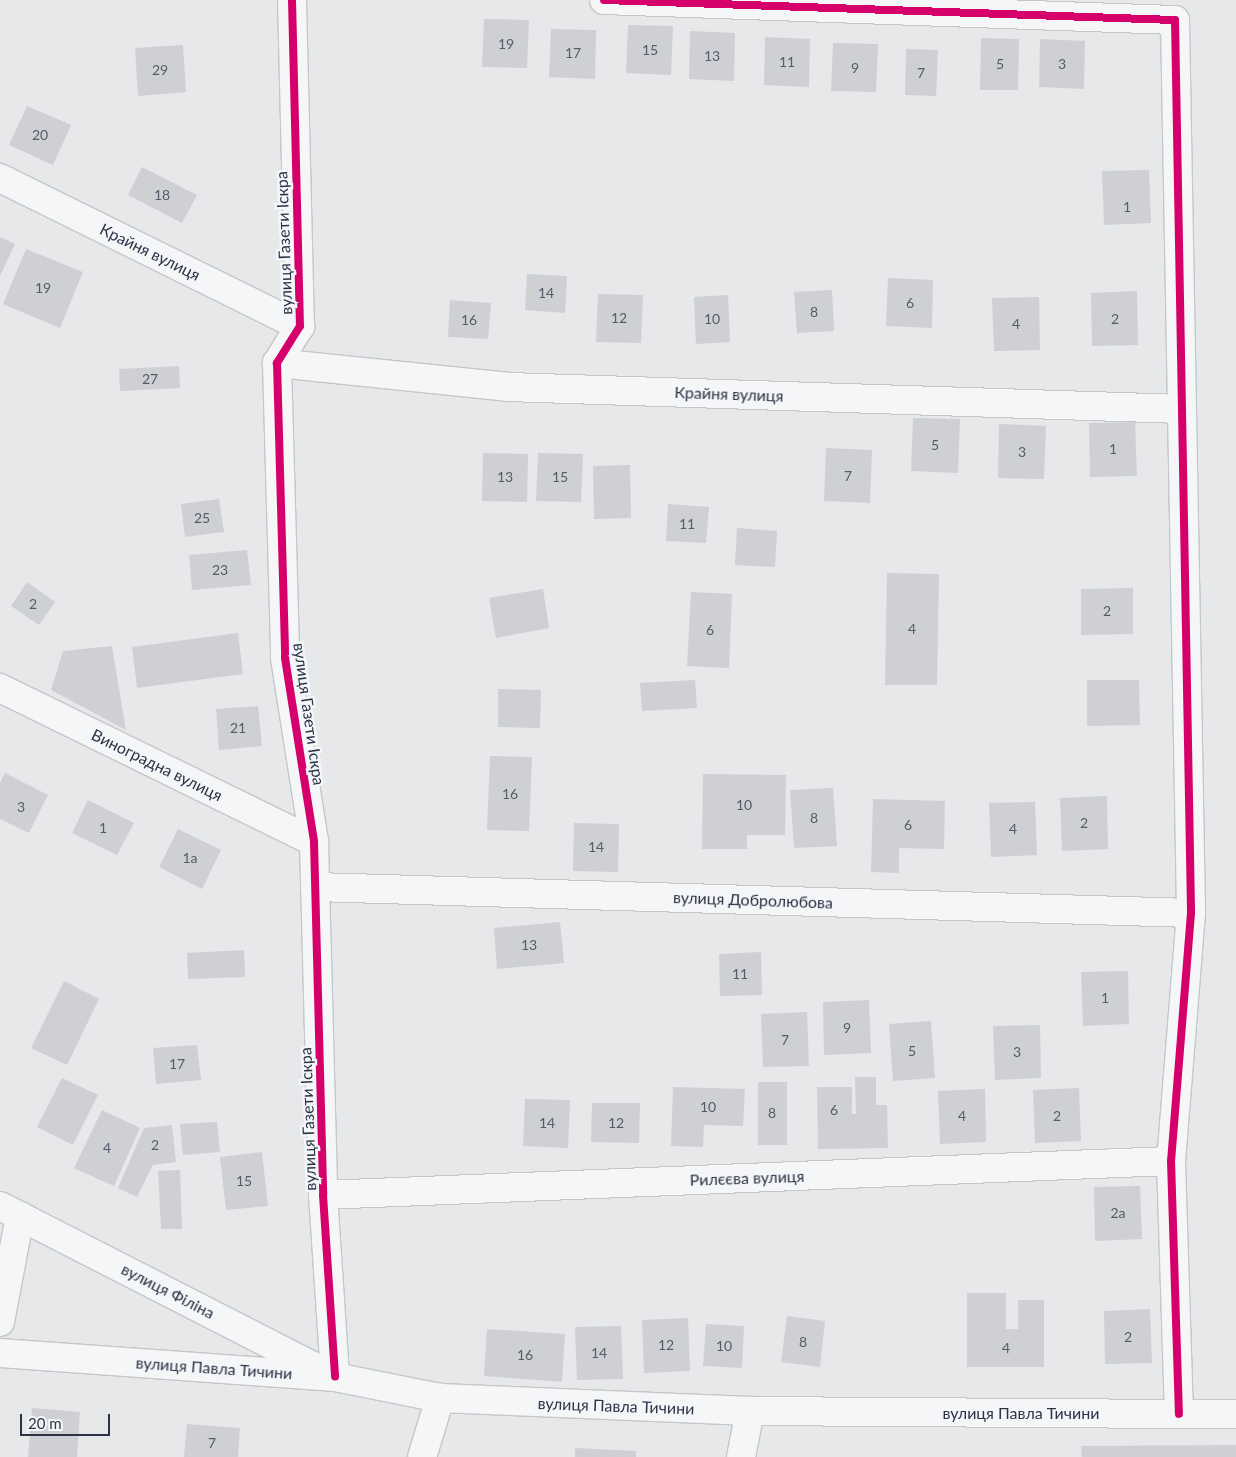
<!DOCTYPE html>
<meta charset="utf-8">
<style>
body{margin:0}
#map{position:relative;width:1236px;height:1457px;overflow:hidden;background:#e6e8ea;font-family:Lato,sans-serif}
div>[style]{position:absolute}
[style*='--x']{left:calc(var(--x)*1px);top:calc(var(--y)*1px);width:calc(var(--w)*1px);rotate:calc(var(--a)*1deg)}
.building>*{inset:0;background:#ced0d3}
.roads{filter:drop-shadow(1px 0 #c4c6c8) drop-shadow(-1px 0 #c4c6c8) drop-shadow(0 1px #c4c6c8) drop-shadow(0 -1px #c4c6c8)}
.minor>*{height:28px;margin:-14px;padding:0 14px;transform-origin:14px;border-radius:14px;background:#f5f6f7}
.cycleway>*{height:8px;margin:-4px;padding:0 4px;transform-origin:4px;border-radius:4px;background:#d6006c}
span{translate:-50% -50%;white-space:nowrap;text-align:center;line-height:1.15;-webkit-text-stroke:5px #f4f6f9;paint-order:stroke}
.number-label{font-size:14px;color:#545c69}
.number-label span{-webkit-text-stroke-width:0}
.street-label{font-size:16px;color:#2b3445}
.scale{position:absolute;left:20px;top:1414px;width:90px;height:22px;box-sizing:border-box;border:2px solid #2b3445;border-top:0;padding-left:6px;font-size:15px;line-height:18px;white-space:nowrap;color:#2b3445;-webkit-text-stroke:4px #f4f6f9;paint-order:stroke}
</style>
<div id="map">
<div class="building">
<i style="clip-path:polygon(484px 19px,529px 20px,527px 68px,482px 67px)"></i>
<i style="clip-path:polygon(628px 25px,673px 26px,671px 75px,626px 73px)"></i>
<i style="clip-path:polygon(551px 29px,596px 30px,595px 79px,549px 77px)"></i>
<i style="clip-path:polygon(690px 31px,735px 33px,734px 81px,689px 79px)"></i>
<i style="clip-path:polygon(765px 37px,810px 39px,809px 87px,764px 85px)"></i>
<i style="clip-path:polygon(981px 38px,1019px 39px,1018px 90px,980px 90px)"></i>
<i style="clip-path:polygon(1040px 39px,1085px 41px,1084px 89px,1039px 87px)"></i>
<i style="clip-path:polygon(833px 43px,878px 44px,876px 92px,831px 91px)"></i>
<i style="clip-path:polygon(183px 45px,186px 92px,138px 96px,135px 48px)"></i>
<i style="clip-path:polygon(906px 49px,938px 50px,936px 96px,905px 95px)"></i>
<i style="clip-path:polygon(27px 106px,71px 125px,53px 165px,9px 145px)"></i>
<i style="clip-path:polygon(142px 167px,197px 195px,182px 223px,128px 195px)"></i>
<i style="clip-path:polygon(1149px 170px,1151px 223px,1104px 225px,1102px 171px)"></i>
<i style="clip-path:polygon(0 237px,15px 244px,0 276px)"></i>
<i style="clip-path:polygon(26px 249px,83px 272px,60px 328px,3px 304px)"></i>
<i style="clip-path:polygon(527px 274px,567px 276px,565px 313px,525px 310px)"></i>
<i style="clip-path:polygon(888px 278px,933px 280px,932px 328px,886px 326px)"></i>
<i style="clip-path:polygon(832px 290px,834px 331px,797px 333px,794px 292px)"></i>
<i style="clip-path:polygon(1137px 291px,1138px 345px,1092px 346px,1091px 293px)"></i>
<i style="clip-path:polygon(598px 294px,643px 295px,641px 343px,596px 342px)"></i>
<i style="clip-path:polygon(728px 295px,730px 342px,696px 344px,694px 297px)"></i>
<i style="clip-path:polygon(1039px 297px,1040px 350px,994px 351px,992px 298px)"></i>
<i style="clip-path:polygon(450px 300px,491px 303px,488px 339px,448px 337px)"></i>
<i style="clip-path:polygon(179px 366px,180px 388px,120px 391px,119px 369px)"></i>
<i style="clip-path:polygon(913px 418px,960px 419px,958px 473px,911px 471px)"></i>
<i style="clip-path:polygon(1135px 422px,1137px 476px,1090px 477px,1089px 423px)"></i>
<i style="clip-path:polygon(999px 424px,1046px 426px,1044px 479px,998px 478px)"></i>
<i style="clip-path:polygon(826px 448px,872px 450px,870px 503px,824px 501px)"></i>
<i style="clip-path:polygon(483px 453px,528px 454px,527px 502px,482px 501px)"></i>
<i style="clip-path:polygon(538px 453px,583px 454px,581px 502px,536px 501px)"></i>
<i style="clip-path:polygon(630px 465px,631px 518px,594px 519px,593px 466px)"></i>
<i style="clip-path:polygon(219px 499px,224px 532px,185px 537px,181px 504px)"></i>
<i style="clip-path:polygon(668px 504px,709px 507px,706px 543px,666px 541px)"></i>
<i style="clip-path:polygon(737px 528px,777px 531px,775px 567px,735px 565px)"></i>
<i style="clip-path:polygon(247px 550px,251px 585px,192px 590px,189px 555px)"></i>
<i style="clip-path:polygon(887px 573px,939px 574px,937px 685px,885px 685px)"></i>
<i style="clip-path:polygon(27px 582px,55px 602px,39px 625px,11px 606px)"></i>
<i style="clip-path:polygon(1133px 588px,1133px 634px,1081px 635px,1081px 589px)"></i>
<i style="clip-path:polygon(543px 589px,549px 628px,496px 638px,489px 598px)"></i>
<i style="clip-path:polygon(691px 592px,732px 594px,729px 668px,687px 666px)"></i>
<i style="clip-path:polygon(238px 633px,243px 674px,137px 688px,132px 647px)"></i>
<i style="clip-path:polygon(112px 646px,126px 730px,51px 690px,63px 651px)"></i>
<i style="clip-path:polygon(695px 680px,697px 708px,642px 711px,640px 683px)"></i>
<i style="clip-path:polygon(1087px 680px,1139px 680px,1140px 725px,1087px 726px)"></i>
<i style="clip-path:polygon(498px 689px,541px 690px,540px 728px,498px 727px)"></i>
<i style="clip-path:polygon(258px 706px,262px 746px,219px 750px,216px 709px)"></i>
<i style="clip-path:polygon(490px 756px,532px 757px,529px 831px,487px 830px)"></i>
<i style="clip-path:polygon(5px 773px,48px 795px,29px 833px,0 819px,0 783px)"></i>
<i style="clip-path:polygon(703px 774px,786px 775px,785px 835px,747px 835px,747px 849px,702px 849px)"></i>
<i style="clip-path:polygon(833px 788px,837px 846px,794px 848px,790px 790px)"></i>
<i style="clip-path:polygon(1107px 796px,1108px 849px,1062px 851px,1060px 798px)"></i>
<i style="clip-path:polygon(873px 799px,945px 801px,944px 849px,899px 848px,899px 873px,871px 872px)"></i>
<i style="clip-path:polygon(88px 800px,134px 823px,117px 855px,72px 833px)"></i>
<i style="clip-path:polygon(1035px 802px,1037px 855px,991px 857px,989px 803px)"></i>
<i style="clip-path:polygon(574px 823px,619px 824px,618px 872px,573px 871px)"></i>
<i style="clip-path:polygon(178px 829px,221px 850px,202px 889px,159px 867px)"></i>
<i style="clip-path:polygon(560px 922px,564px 963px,497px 969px,494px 928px)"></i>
<i style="clip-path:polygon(244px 950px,245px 977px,188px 979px,187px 953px)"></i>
<i style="clip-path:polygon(761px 952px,762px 995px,720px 996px,719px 954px)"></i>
<i style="clip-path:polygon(1128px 971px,1129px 1024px,1083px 1026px,1081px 972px)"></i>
<i style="clip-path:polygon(64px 981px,99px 999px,67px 1065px,31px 1048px)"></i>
<i style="clip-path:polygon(869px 1000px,871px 1053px,824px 1055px,823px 1002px)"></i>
<i style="clip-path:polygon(807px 1012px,809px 1066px,763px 1067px,761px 1014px)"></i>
<i style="clip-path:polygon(931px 1021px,935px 1078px,893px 1081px,889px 1024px)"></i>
<i style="clip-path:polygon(1040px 1025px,1041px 1078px,995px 1080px,993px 1026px)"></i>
<i style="clip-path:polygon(197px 1045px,201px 1080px,156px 1084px,153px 1048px)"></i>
<i style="clip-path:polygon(855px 1077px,876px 1077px,876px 1105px,887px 1105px,888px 1148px,818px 1149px,817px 1087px,852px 1087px,852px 1114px,856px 1114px)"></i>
<i style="clip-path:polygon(62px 1078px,98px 1095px,73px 1145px,37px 1127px)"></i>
<i style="clip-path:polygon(758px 1082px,787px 1082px,787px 1145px,758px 1145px)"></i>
<i style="clip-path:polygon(673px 1087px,745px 1089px,743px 1126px,704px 1125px,703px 1147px,671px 1146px)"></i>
<i style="clip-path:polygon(1079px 1088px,1081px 1141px,1035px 1143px,1033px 1090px)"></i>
<i style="clip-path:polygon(985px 1089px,986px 1142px,940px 1144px,938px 1091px)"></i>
<i style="clip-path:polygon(525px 1099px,570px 1100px,568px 1148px,523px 1146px)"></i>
<i style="clip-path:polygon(592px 1103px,640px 1103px,639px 1143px,591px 1142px)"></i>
<i style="clip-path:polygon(102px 1110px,140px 1128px,114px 1186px,74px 1168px)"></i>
<i style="clip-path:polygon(217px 1122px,220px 1152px,183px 1155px,180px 1124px)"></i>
<i style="clip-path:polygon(172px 1125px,176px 1162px,153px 1165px,137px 1197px,118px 1188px,144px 1128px)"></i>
<i style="clip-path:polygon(262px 1152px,268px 1206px,226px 1210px,220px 1157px)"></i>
<i style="clip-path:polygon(180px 1170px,182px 1229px,161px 1229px,158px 1171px)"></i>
<i style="clip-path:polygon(1140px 1186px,1142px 1239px,1095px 1241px,1094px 1187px)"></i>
<i style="clip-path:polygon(967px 1293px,1006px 1293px,1006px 1329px,1018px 1329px,1018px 1300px,1044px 1300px,1044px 1367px,967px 1367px)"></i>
<i style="clip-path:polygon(1150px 1309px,1152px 1363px,1105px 1364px,1104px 1311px)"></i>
<i style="clip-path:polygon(787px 1316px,825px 1321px,820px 1367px,781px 1362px)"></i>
<i style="clip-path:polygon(688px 1318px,690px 1371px,644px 1373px,642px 1320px)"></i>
<i style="clip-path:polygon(706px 1324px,744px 1326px,742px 1368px,703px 1366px)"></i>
<i style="clip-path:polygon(621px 1326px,623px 1379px,577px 1380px,575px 1327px)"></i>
<i style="clip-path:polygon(487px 1329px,565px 1334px,562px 1382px,484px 1376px)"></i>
<i style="clip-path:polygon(32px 1408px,80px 1412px,77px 1457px,28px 1457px)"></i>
<i style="clip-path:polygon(187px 1424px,240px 1428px,238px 1457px,184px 1457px)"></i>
<i style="clip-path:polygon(1236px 1445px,1236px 1457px,1082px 1457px,1081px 1446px)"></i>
<i style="clip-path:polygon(575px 1448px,636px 1451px,636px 1457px,575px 1457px)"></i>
</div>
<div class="roads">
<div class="minor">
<i style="--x:292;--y:0;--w:326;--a:88.6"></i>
<i style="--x:300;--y:326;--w:44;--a:121.9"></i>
<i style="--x:277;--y:363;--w:295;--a:88.4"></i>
<i style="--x:285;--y:658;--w:186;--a:81"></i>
<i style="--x:314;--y:842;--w:353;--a:88.5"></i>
<i style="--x:323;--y:1195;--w:182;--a:86.2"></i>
<i style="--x:604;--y:0;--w:571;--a:2.01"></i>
<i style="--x:1175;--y:20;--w:893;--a:88.97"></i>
<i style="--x:1191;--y:913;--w:249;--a:94.6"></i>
<i style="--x:1171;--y:1161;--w:253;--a:88.2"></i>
<i style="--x:0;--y:178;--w:335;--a:26.3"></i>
<i style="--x:277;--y:363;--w:232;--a:5.9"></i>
<i style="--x:508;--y:387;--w:674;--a:1.87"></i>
<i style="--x:0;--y:688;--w:350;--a:26.1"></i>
<i style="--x:315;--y:887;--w:876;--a:1.7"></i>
<i style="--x:323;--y:1195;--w:849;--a:-2.3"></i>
<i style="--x:0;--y:1206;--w:365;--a:27.1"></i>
<i style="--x:0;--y:1322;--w:108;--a:-79.3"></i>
<i style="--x:0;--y:1353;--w:336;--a:4.1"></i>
<i style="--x:335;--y:1377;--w:107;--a:11.3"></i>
<i style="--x:440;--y:1398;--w:310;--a:2.4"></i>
<i style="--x:750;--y:1411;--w:486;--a:0.4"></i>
<i style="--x:422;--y:1457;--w:62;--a:-73"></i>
<i style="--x:741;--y:1457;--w:47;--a:-78.9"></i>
</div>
</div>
<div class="cycleway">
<i style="--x:292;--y:0;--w:326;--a:88.6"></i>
<i style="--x:300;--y:326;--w:44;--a:121.9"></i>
<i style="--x:277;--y:363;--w:295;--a:88.4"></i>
<i style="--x:285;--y:658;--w:186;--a:81"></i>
<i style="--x:314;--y:842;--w:353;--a:88.5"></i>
<i style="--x:323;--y:1195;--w:182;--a:86.2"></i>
<i style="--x:604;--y:0;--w:571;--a:2.01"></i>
<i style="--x:1175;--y:20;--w:893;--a:88.97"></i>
<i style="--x:1191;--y:913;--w:249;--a:94.6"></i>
<i style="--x:1171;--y:1161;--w:253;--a:88.2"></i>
</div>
<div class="number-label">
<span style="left:506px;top:44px">19</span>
<span style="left:650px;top:50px">15</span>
<span style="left:573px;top:53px">17</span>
<span style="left:712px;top:56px">13</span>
<span style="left:787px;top:62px">11</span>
<span style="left:1000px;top:64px">5</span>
<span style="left:1062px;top:64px">3</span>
<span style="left:855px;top:68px">9</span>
<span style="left:160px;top:70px">29</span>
<span style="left:921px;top:73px">7</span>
<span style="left:40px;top:135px">20</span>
<span style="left:162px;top:195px">18</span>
<span style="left:1127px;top:207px">1</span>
<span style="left:43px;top:288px">19</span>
<span style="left:546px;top:293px">14</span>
<span style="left:910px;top:303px">6</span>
<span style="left:814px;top:312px">8</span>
<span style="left:619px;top:318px">12</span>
<span style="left:712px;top:319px">10</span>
<span style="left:1115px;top:319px">2</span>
<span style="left:469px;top:320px">16</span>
<span style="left:1016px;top:324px">4</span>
<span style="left:150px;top:379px">27</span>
<span style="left:935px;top:445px">5</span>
<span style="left:1113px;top:449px">1</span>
<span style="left:1022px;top:452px">3</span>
<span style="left:848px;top:476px">7</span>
<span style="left:505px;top:477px">13</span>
<span style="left:560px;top:477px">15</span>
<span style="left:202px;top:518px">25</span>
<span style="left:687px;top:524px">11</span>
<span style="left:220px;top:570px">23</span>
<span style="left:33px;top:604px">2</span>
<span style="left:1107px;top:611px">2</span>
<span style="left:912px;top:629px">4</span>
<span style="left:710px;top:630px">6</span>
<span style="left:238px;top:728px">21</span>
<span style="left:510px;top:794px">16</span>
<span style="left:744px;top:805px">10</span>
<span style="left:21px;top:807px">3</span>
<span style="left:814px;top:818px">8</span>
<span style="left:1084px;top:823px">2</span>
<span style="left:908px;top:825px">6</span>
<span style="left:103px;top:828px">1</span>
<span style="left:1013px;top:829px">4</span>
<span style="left:596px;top:847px">14</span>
<span style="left:190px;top:858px">1а</span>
<span style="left:529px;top:945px">13</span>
<span style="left:740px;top:974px">11</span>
<span style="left:1105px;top:998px">1</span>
<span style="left:847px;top:1028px">9</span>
<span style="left:785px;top:1040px">7</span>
<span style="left:912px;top:1051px">5</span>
<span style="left:1017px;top:1052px">3</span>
<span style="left:177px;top:1064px">17</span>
<span style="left:708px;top:1107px">10</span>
<span style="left:834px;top:1110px">6</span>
<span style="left:772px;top:1113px">8</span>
<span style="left:962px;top:1116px">4</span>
<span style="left:1057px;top:1116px">2</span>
<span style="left:547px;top:1123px">14</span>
<span style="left:616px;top:1123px">12</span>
<span style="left:155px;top:1145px">2</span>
<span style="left:107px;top:1148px">4</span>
<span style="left:244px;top:1181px">15</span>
<span style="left:1118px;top:1213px">2а</span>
<span style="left:1128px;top:1337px">2</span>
<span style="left:803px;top:1342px">8</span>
<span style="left:666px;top:1345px">12</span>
<span style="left:724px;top:1346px">10</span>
<span style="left:1006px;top:1348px">4</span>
<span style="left:599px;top:1353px">14</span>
<span style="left:525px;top:1355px">16</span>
<span style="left:212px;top:1443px">7</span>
</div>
<div class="street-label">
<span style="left:284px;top:243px;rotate:-92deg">вулиця Газети Іскра</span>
<span style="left:150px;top:252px;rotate:26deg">Крайня вулиця</span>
<span style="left:729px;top:394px;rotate:2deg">Крайня вулиця</span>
<span style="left:309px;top:714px;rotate:82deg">вулиця Газети Іскра</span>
<span style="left:157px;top:765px;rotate:26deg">Виноградна вулиця</span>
<span style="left:753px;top:900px;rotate:2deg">вулиця Добролюбова</span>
<span style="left:308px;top:1119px;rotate:-92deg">вулиця Газети Іскра</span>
<span style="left:747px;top:1178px;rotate:-2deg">Рилєєва вулиця</span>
<span style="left:168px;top:1291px;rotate:27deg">вулиця Філіна</span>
<span style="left:214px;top:1368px;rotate:4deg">вулиця Павла Тичини</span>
<span style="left:616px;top:1406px;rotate:2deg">вулиця Павла Тичини</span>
<span style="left:1021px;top:1413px">вулиця Павла Тичини</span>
</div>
<div class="scale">20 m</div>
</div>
